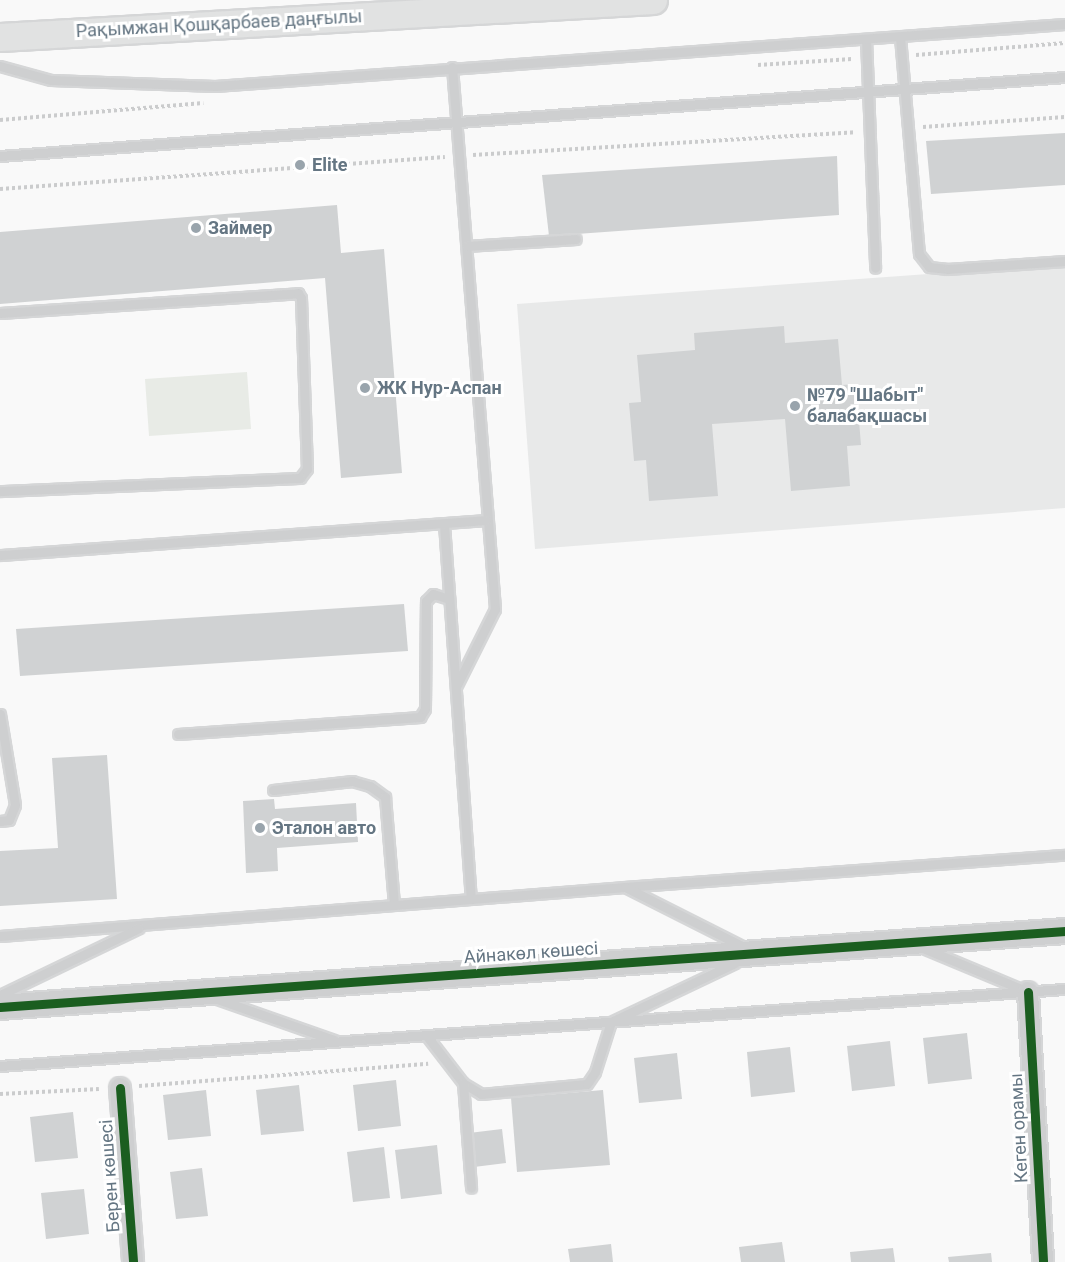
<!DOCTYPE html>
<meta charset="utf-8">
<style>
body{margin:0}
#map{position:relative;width:1065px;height:1262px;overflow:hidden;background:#f9f9f9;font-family:Roboto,sans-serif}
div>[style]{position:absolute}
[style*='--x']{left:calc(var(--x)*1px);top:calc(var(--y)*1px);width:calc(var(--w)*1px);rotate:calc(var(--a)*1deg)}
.built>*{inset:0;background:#e8e9e9}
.green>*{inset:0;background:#e8ebe6}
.building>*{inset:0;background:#d0d2d3}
.path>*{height:4px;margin-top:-2px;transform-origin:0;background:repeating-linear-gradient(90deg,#cbcccd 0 3px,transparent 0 6px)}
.roads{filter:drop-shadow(2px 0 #d5d6d7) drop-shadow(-2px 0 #d5d6d7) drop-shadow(0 2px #d5d6d7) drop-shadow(0 -2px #d5d6d7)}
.service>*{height:9px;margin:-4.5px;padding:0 4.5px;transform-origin:4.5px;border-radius:4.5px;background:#cecfd0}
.minor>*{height:20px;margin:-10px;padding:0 10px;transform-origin:10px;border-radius:10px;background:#cecfd0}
.tertiary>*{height:24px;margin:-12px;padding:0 12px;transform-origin:12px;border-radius:12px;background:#cecfd0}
.secondary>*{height:27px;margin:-13.5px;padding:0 13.5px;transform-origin:13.5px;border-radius:13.5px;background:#e1e2e2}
.cycleway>*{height:9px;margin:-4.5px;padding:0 4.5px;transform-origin:4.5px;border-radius:4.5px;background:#1b5e20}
.dots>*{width:16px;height:16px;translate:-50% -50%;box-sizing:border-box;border:3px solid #fff;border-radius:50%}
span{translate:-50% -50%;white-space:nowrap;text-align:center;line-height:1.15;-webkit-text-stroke:6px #fff;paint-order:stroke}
.street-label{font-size:18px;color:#657683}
.poi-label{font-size:18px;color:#657683;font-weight:700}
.left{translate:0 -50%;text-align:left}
</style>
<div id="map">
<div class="built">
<i style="clip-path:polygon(1065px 264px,1065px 508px,535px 549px,517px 304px)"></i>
</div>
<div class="green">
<i style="clip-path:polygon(247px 372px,251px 429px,149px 436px,145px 379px)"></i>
</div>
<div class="building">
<i style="clip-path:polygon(1065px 133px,1065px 185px,931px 194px,926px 141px)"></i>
<i style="clip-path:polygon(837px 156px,839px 215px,549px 236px,542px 175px)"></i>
<i style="clip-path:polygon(337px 205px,341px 253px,384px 249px,402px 473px,341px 478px,325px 278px,0 304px,0 232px)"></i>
<i style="clip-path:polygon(784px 326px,785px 343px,838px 339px,842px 385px,856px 384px,861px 445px,847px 446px,850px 486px,791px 491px,785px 419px,712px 424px,718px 496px,649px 501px,646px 460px,634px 461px,629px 403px,641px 402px,637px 355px,695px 350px,694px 333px)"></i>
<i style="clip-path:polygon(404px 604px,408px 651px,20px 676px,16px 629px)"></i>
<i style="clip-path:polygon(107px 755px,117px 899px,0 906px,0 851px,58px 848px,52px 758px)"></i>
<i style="clip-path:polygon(274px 799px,275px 809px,356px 803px,358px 842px,277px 848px,278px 871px,246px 873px,243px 801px)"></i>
<i style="clip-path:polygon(967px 1033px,972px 1079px,928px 1084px,923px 1038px)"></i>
<i style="clip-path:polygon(890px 1041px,895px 1086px,852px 1091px,847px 1046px)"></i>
<i style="clip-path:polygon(790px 1047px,795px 1092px,751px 1097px,747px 1052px)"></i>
<i style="clip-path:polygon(677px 1053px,682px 1099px,639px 1103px,634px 1058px)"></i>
<i style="clip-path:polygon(396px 1080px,401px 1126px,358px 1131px,353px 1085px)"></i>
<i style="clip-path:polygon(299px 1085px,304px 1131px,261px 1135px,256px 1090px)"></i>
<i style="clip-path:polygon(206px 1090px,211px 1136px,168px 1140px,163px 1095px)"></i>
<i style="clip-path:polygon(603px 1090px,610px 1165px,517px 1172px,511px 1098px)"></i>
<i style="clip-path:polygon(73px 1112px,78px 1158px,35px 1162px,30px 1117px)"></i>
<i style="clip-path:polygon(502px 1129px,506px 1163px,474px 1167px,469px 1133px)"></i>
<i style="clip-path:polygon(437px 1145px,442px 1194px,401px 1199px,395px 1150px)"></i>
<i style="clip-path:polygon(384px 1147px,390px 1198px,353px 1202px,347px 1152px)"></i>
<i style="clip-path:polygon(202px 1168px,208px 1216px,176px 1219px,170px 1172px)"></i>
<i style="clip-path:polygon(84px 1189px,89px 1234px,46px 1239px,41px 1193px)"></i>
<i style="clip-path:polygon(782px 1242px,785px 1262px,741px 1262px,739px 1247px)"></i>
<i style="clip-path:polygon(611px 1244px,613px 1262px,570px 1262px,568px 1249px)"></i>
<i style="clip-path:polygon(893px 1248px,895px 1262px,851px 1262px,850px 1252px)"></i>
<i style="clip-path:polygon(991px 1253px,992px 1262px,949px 1262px,948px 1257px)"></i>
</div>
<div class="path">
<i style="--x:916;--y:55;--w:149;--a:-4.6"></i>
<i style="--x:758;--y:65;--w:94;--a:-3.7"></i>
<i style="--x:0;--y:120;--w:204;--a:-4.8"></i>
<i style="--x:923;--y:127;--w:142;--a:-4"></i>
<i style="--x:473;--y:155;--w:383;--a:-3.4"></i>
<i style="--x:0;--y:189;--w:446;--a:-4.1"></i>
<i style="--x:139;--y:1086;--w:290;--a:-4.4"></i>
<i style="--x:0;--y:1094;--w:99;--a:-2.9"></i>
</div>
<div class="roads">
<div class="service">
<i style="--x:900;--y:37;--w:218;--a:85"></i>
<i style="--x:919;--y:254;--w:16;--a:52"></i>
<i style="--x:929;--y:267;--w:19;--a:6"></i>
<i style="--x:948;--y:269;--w:117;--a:-3.9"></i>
<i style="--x:866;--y:39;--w:229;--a:87.7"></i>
<i style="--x:0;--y:66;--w:53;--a:15.4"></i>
<i style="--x:51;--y:80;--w:164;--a:2.1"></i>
<i style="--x:215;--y:86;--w:852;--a:-4.17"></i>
<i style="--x:452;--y:67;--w:544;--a:85.46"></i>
<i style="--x:495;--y:609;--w:87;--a:116.6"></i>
<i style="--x:0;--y:156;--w:1068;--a:-4.24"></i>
<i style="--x:467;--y:246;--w:109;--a:-3.7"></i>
<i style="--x:0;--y:313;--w:299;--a:-3.8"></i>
<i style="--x:298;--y:293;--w:6;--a:59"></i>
<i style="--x:301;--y:298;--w:171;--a:88"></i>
<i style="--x:307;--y:469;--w:11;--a:128"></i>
<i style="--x:300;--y:478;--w:300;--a:177.5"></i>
<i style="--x:444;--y:524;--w:376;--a:85.9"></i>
<i style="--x:0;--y:555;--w:487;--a:-4.1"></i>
<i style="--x:0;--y:714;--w:92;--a:80.6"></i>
<i style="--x:15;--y:805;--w:16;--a:112"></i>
<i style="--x:9;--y:820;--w:9;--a:174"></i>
<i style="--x:178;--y:734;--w:243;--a:-4"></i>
<i style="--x:420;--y:717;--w:9;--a:-58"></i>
<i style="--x:425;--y:709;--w:108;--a:-89.5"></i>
<i style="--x:426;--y:601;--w:10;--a:-45"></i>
<i style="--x:433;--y:594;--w:17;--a:17"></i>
<i style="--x:273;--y:790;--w:80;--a:-6.5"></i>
<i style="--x:352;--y:781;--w:19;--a:16"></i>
<i style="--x:370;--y:786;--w:19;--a:36"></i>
<i style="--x:385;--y:797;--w:108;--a:85.2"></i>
<i style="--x:625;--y:887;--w:441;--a:-4.2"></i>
<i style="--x:0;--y:936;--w:627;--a:-4.48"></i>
<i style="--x:625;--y:887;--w:136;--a:26.8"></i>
<i style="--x:923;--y:948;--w:112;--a:22.7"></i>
<i style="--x:0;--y:995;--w:154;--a:-25.7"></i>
<i style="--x:217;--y:999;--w:124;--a:19.3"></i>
<i style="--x:426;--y:1035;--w:61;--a:52.4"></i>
<i style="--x:463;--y:1083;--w:21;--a:31"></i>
<i style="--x:481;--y:1094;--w:106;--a:-5.4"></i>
<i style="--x:587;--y:1084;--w:14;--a:-56"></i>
<i style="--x:595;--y:1072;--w:52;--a:-72.3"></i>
<i style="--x:611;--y:1022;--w:137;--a:-25.4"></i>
<i style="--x:0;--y:1066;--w:1068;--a:-4.14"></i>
<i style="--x:463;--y:1083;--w:105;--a:85.6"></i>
</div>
<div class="minor">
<i style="--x:1028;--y:992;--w:270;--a:86.8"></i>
<i style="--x:120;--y:1088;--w:174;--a:85.7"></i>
</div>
<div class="tertiary">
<i style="--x:0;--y:1007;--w:1068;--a:-4.08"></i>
</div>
<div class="secondary">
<i style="--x:0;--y:37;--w:654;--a:-3.24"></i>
</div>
</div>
<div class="cycleway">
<i style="--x:1028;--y:992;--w:270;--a:86.8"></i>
<i style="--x:0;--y:1007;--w:1068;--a:-4.08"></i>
<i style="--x:120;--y:1088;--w:174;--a:85.7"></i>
</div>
<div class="dots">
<i style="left:300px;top:165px;background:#99a4ac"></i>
<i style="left:196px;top:228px;background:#99a4ac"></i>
<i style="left:365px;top:388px;background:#99a4ac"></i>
<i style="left:795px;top:406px;background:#99a4ac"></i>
<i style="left:260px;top:828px;background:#99a4ac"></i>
</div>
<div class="street-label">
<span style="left:219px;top:24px;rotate:-3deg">Рақымжан Қошқарбаев даңғылы</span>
<span style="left:531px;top:953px;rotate:-4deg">Айнакөл көшесі</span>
<span style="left:1019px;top:1128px;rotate:-93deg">Кеген орамы</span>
<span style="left:110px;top:1176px;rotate:-94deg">Берен көшесі</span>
</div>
<div class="poi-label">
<span class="left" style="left:312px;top:165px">Elite</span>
<span class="left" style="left:208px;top:228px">Займер</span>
<span class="left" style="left:377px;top:388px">ЖК Нур-Аспан</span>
<span class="left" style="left:807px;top:406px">№79 "Шабыт"<br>балабақшасы</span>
<span class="left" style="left:272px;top:828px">Эталон авто</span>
</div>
</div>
